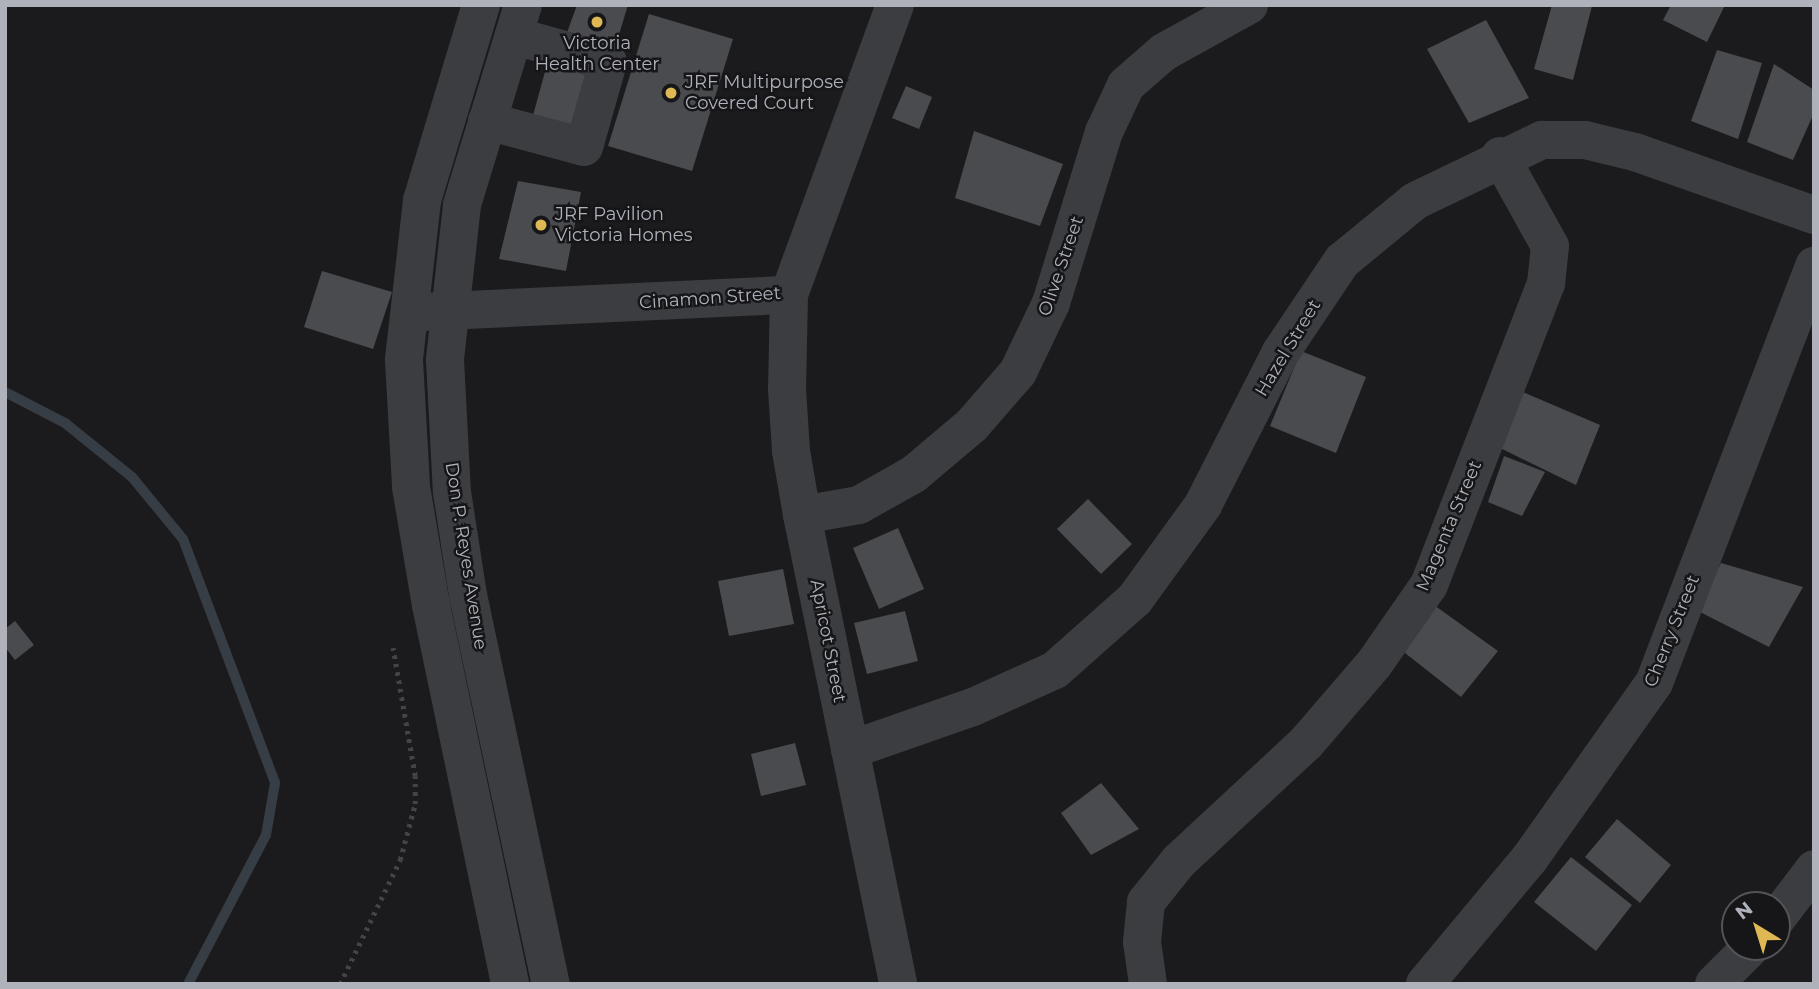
<!DOCTYPE html>
<style>
body{margin:0}
#map{position:relative;width:1819px;height:989px;overflow:hidden;background:#1b1b1d;font-family:Montserrat,sans-serif}
div>[style]{position:absolute}
[style*='--x']{left:calc(var(--x)*1px);top:calc(var(--y)*1px);width:calc(var(--w)*1px);rotate:calc(var(--a)*1deg)}
.stream>*{height:10px;margin:-5px;padding:0 5px;transform-origin:5px;border-radius:5px;background:#363d45}
.building>*{inset:0;background:#4a4b4f}
.path>*{height:4.5px;margin-top:-2.25px;transform-origin:0;background:repeating-linear-gradient(90deg,#424448 0 3.5px,transparent 0 8.5px)}
.minor>*{height:38px;margin:-19px;padding:0 19px;transform-origin:19px;border-radius:19px;background:#3c3d41}
.dots>*{width:19px;height:19px;translate:-50% -50%;box-sizing:border-box;border:4px solid #161618;border-radius:50%}
span{translate:-50% -50%;white-space:nowrap;text-align:center;line-height:1.15;-webkit-text-stroke:5px #161618;paint-order:stroke}
.poi-label{font-size:18px;color:#afb2bb}
.left{translate:0 -50%;text-align:left}
.street-label{font-size:18px;color:#afb2bb}
.frame{position:absolute;inset:0;border:7px solid #afb2bb;pointer-events:none}
.north{position:absolute;left:1721px;top:891px;width:70px;height:70px;box-sizing:border-box;background:#161618;border:2px solid #535459;border-radius:50%;rotate:322deg;font-size:19px;font-weight:700;line-height:28px;text-align:center;color:#afb2bb}
.north::after{content:'';display:block;margin:auto;width:24px;height:32px;background:#deb852;clip-path:polygon(50% 0,100% 100%,50% 72%,0 100%)}
</style>
<div id="map">
<div class="stream">
<i style="--x:5;--y:392;--w:68;--a:27.3"></i>
<i style="--x:65;--y:423;--w:86;--a:38.9"></i>
<i style="--x:132;--y:477;--w:80;--a:50.6"></i>
<i style="--x:183;--y:539;--w:261;--a:69.3"></i>
<i style="--x:275;--y:783;--w:53;--a:99.8"></i>
<i style="--x:266;--y:835;--w:168;--a:117.6"></i>
</div>
<div class="building">
<i style="clip-path:polygon(577px 5px,628px 5px,613px 54px,565px 38px)"></i>
<i style="clip-path:polygon(1552px 5px,1592px 6px,1573px 80px,1534px 69px)"></i>
<i style="clip-path:polygon(1671px 5px,1725px 5px,1707px 42px,1663px 20px)"></i>
<i style="clip-path:polygon(649px 14px,733px 39px,692px 171px,608px 146px)"></i>
<i style="clip-path:polygon(1486px 20px,1529px 98px,1469px 123px,1427px 49px)"></i>
<i style="clip-path:polygon(1717px 50px,1762px 63px,1738px 139px,1691px 121px)"></i>
<i style="clip-path:polygon(549px 57px,591px 68px,573px 130px,532px 119px)"></i>
<i style="clip-path:polygon(1774px 64px,1814px 90px,1814px 113px,1793px 160px,1747px 142px)"></i>
<i style="clip-path:polygon(906px 86px,932px 97px,919px 129px,892px 118px)"></i>
<i style="clip-path:polygon(974px 131px,1063px 164px,1040px 226px,955px 198px)"></i>
<i style="clip-path:polygon(518px 181px,581px 192px,566px 271px,499px 259px)"></i>
<i style="clip-path:polygon(322px 271px,392px 292px,373px 349px,304px 327px)"></i>
<i style="clip-path:polygon(1301px 351px,1366px 377px,1336px 453px,1270px 426px)"></i>
<i style="clip-path:polygon(1518px 390px,1600px 425px,1576px 485px,1496px 446px)"></i>
<i style="clip-path:polygon(1504px 456px,1545px 472px,1522px 516px,1488px 502px)"></i>
<i style="clip-path:polygon(1088px 499px,1132px 544px,1101px 574px,1057px 529px)"></i>
<i style="clip-path:polygon(898px 528px,924px 589px,879px 609px,853px 548px)"></i>
<i style="clip-path:polygon(1721px 563px,1803px 587px,1769px 647px,1696px 610px)"></i>
<i style="clip-path:polygon(783px 569px,794px 624px,729px 636px,718px 581px)"></i>
<i style="clip-path:polygon(1427px 600px,1498px 651px,1461px 697px,1405px 653px)"></i>
<i style="clip-path:polygon(905px 611px,918px 661px,867px 674px,854px 623px)"></i>
<i style="clip-path:polygon(15px 621px,34px 645px,15px 660px,5px 647px,5px 629px)"></i>
<i style="clip-path:polygon(795px 743px,806px 785px,761px 796px,751px 754px)"></i>
<i style="clip-path:polygon(1101px 783px,1139px 829px,1091px 855px,1061px 813px)"></i>
<i style="clip-path:polygon(1617px 819px,1671px 865px,1640px 903px,1585px 857px)"></i>
<i style="clip-path:polygon(1571px 857px,1632px 905px,1596px 951px,1534px 902px)"></i>
</div>
<div class="path">
<i style="--x:340;--y:984;--w:138;--a:-64.2"></i>
<i style="--x:400;--y:860;--w:58;--a:-75"></i>
<i style="--x:415;--y:804;--w:28;--a:-90"></i>
<i style="--x:415;--y:776;--w:130;--a:-99.8"></i>
</div>
<div class="minor">
<i style="--x:481;--y:5;--w:205;--a:106.8"></i>
<i style="--x:422;--y:201;--w:160;--a:96.5"></i>
<i style="--x:404;--y:360;--w:127;--a:86.8"></i>
<i style="--x:411;--y:487;--w:120;--a:80.4"></i>
<i style="--x:431;--y:605;--w:387;--a:78.2"></i>
<i style="--x:523;--y:5;--w:209;--a:107"></i>
<i style="--x:462;--y:205;--w:156;--a:96.3"></i>
<i style="--x:445;--y:360;--w:132;--a:87"></i>
<i style="--x:452;--y:492;--w:104;--a:81.2"></i>
<i style="--x:468;--y:595;--w:398;--a:78"></i>
<i style="--x:895;--y:5;--w:309;--a:110.1"></i>
<i style="--x:789;--y:295;--w:94;--a:91.2"></i>
<i style="--x:787;--y:389;--w:62;--a:86.3"></i>
<i style="--x:791;--y:451;--w:65;--a:80.2"></i>
<i style="--x:802;--y:515;--w:479;--a:78.4"></i>
<i style="--x:487;--y:121;--w:100;--a:15"></i>
<i style="--x:584;--y:147;--w:88;--a:-74.2"></i>
<i style="--x:608;--y:62;--w:98;--a:-164.5"></i>
<i style="--x:424;--y:312;--w:365;--a:-2.7"></i>
<i style="--x:802;--y:515;--w:58;--a:-10"></i>
<i style="--x:859;--y:505;--w:63;--a:-29.4"></i>
<i style="--x:914;--y:474;--w:76;--a:-40.2"></i>
<i style="--x:972;--y:425;--w:70;--a:-49"></i>
<i style="--x:1018;--y:372;--w:76;--a:-64.4"></i>
<i style="--x:1051;--y:303;--w:179;--a:-72.8"></i>
<i style="--x:1104;--y:132;--w:52;--a:-64.9"></i>
<i style="--x:1126;--y:85;--w:50;--a:-41"></i>
<i style="--x:1164;--y:52;--w:97;--a:-28.9"></i>
<i style="--x:850;--y:750;--w:130;--a:-19.3"></i>
<i style="--x:973;--y:707;--w:90;--a:-24.3"></i>
<i style="--x:1055;--y:670;--w:107;--a:-41.6"></i>
<i style="--x:1135;--y:599;--w:116;--a:-54.1"></i>
<i style="--x:1203;--y:505;--w:172;--a:-63"></i>
<i style="--x:1281;--y:352;--w:110;--a:-56.2"></i>
<i style="--x:1342;--y:261;--w:94;--a:-39.4"></i>
<i style="--x:1415;--y:201;--w:141;--a:-25.7"></i>
<i style="--x:1542;--y:140;--w:43;--a:0"></i>
<i style="--x:1585;--y:140;--w:51;--a:13.5"></i>
<i style="--x:1635;--y:152;--w:190;--a:19.4"></i>
<i style="--x:1777;--y:918;--w:61;--a:-52.9"></i>
<i style="--x:1148;--y:984;--w:42;--a:-98.1"></i>
<i style="--x:1142;--y:942;--w:40;--a:-84.3"></i>
<i style="--x:1146;--y:902;--w:53;--a:-51.2"></i>
<i style="--x:1179;--y:861;--w:173;--a:-42.9"></i>
<i style="--x:1306;--y:743;--w:104;--a:-49.3"></i>
<i style="--x:1374;--y:664;--w:96;--a:-55.2"></i>
<i style="--x:1429;--y:585;--w:323;--a:-68.8"></i>
<i style="--x:1546;--y:284;--w:38;--a:-84"></i>
<i style="--x:1550;--y:246;--w:103;--a:-119.1"></i>
<i style="--x:1425;--y:984;--w:164;--a:-50.2"></i>
<i style="--x:1530;--y:858;--w:214;--a:-54.7"></i>
<i style="--x:1654;--y:683;--w:447;--a:-69"></i>
<i style="--x:1714;--y:984;--w:52;--a:-45"></i>
</div>
<div class="dots">
<i style="left:597px;top:22px;background:#deb852"></i>
<i style="left:671px;top:93px;background:#deb852"></i>
<i style="left:541px;top:225px;background:#deb852"></i>
</div>
<div class="poi-label">
<span style="left:597px;top:54px">Victoria<br>Health Center</span>
<span class="left" style="left:685px;top:93px">JRF Multipurpose<br>Covered Court</span>
<span class="left" style="left:555px;top:225px">JRF Pavilion<br>Victoria Homes</span>
</div>
<div class="street-label">
<span style="left:1061px;top:266px;rotate:-71deg">Olive Street</span>
<span style="left:710px;top:298px;rotate:-4deg">Cinamon Street</span>
<span style="left:1288px;top:348px;rotate:-59deg">Hazel Street</span>
<span style="left:1449px;top:526px;rotate:-67deg">Magenta Street</span>
<span style="left:466px;top:556px;rotate:81deg">Don P. Reyes Avenue</span>
<span style="left:1672px;top:631px;rotate:-68deg">Cherry Street</span>
<span style="left:828px;top:641px;rotate:79deg">Apricot Street</span>
</div>
<div class="frame"></div>
<div class="north">N</div>
</div>
